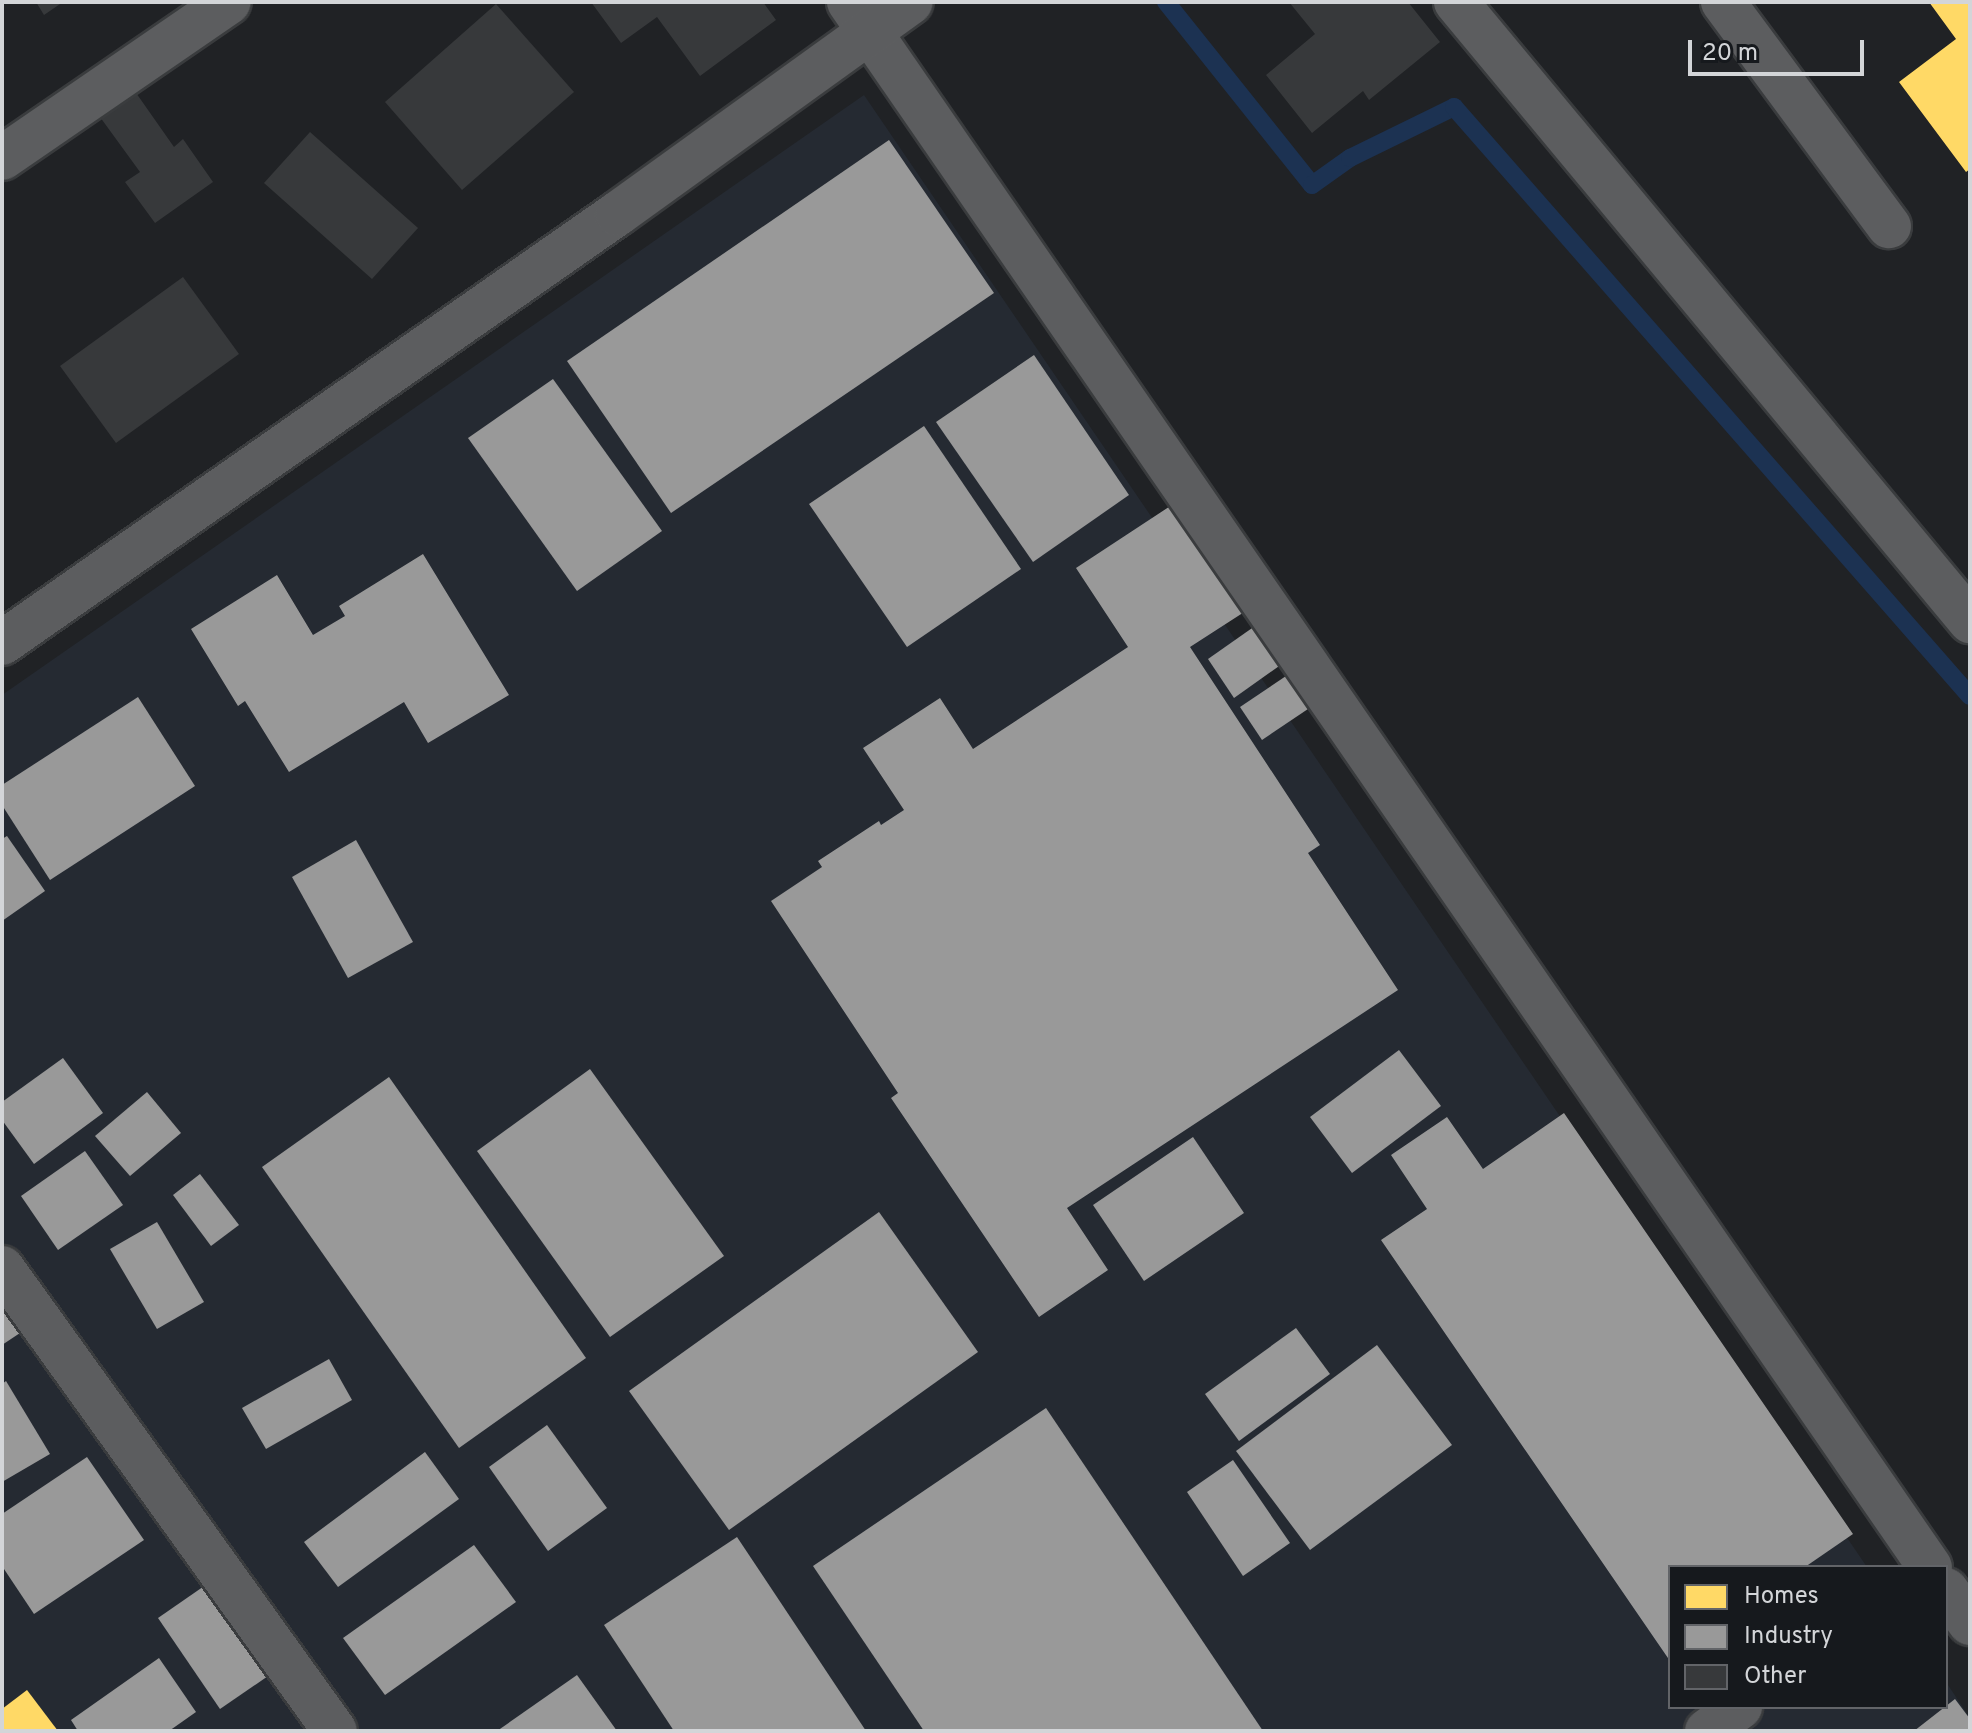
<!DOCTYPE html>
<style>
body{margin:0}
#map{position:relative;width:1972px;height:1733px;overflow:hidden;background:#202225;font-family:Overpass,sans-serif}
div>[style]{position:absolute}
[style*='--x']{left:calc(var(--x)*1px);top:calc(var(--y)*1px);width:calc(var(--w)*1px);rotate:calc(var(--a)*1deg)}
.built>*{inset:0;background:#252a32}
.homes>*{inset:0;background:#ffd966}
.industry>*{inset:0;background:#999}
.stream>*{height:18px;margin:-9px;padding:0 9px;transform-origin:9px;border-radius:9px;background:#1c3252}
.building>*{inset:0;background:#37393b}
.roads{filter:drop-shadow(2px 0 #3a3c3e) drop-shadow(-2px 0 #3a3c3e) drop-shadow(0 2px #3a3c3e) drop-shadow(0 -2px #3a3c3e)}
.minor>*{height:44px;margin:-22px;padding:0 22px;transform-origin:22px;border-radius:22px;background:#5c5d5f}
span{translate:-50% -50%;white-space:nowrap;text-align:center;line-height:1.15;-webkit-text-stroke:8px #16191d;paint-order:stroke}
.frame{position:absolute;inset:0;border:4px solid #d3d5d8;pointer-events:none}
.legend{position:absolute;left:1668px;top:1565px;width:280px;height:144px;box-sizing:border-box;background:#16191d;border:2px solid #626468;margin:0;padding:10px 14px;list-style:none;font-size:24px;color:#d3d5d8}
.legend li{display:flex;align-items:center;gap:16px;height:40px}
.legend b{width:40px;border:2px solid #626468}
.scale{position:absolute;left:1688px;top:40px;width:176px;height:36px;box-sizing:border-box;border:4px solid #d3d5d8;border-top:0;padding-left:10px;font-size:24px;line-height:28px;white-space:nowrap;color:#d3d5d8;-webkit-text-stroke:6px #16191d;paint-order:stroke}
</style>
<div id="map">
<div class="built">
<i style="clip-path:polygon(864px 95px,1867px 1567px,1670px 1567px,1670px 1707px,1946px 1707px,1946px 1682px,1970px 1718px,1970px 1731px,2px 1731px,2px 695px)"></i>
</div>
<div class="homes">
<i style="clip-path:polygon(1929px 2px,1970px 2px,1970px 169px,1966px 172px,1899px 82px,1956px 39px)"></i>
<i style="clip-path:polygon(27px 1690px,58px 1731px,2px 1731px,2px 1709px)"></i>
</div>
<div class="industry">
<i style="clip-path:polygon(889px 140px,994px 293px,671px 513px,567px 361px)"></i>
<i style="clip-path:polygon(1034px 355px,1129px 495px,1033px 562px,936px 422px)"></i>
<i style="clip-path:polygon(553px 379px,662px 531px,577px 591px,468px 438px)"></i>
<i style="clip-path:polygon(924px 426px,1021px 569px,907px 647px,809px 504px)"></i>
<i style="clip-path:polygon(1181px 499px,1252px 607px,1190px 647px,1320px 845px,1308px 853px,1398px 990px,1067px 1208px,1108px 1270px,1039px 1317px,891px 1098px,898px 1093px,771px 901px,822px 867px,818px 861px,879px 821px,881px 825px,904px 810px,863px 748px,940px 698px,973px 749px,1128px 647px,1076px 568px)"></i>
<i style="clip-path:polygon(423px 554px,509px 695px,428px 743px,404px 702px,289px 772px,245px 701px,238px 706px,191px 629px,277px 575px,313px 635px,345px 616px,339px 606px)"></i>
<i style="clip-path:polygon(1255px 626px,1282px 664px,1234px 698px,1208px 659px)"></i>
<i style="clip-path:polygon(1286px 676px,1308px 709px,1262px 740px,1240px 707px)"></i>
<i style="clip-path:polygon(138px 697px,195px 786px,50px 880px,2px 805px,2px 785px)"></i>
<i style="clip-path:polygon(7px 836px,45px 891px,2px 921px,2px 839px)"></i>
<i style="clip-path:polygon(356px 840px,413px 942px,348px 978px,292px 877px)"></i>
<i style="clip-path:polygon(1399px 1050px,1441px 1106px,1352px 1173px,1310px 1117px)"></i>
<i style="clip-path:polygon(63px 1058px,103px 1113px,34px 1164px,2px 1120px,2px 1102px)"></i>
<i style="clip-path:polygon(590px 1069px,724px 1256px,610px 1337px,477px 1151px)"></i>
<i style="clip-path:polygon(389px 1077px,586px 1358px,459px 1448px,262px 1167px)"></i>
<i style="clip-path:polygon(147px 1092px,181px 1133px,130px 1176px,95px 1136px)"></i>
<i style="clip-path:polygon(1564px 1113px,1853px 1534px,1805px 1567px,1670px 1567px,1670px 1661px,1381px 1240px,1427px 1209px,1391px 1155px,1447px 1117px,1483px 1169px)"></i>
<i style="clip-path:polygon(1193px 1137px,1244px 1213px,1144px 1281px,1093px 1205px)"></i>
<i style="clip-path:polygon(85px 1151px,123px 1205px,58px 1250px,21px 1196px)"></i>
<i style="clip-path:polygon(200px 1174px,239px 1225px,211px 1246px,173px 1195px)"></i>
<i style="clip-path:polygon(879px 1212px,978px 1352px,729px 1530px,629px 1391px)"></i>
<i style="clip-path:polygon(157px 1222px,204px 1302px,157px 1329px,110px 1249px)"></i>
<i style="clip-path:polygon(2px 1305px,20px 1333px,2px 1345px)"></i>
<i style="clip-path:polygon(1296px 1328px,1330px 1374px,1239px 1441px,1205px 1394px)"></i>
<i style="clip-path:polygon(1377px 1345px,1452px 1445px,1310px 1550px,1236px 1451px)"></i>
<i style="clip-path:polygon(329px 1359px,352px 1400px,266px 1449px,242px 1408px)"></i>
<i style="clip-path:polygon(6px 1381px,50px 1454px,2px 1482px,2px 1384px)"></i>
<i style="clip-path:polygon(1046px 1408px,1263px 1731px,924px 1731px,813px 1566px)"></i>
<i style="clip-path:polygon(547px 1425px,607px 1508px,548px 1551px,489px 1467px)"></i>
<i style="clip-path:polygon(425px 1452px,459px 1499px,338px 1587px,304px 1542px)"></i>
<i style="clip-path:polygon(87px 1457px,144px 1540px,34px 1614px,2px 1566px,2px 1514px)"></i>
<i style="clip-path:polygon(1233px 1460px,1290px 1543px,1243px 1576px,1187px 1492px)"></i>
<i style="clip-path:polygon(737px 1537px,866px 1731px,674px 1731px,604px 1625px)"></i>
<i style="clip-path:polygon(474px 1545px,516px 1602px,385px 1695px,343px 1638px)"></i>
<i style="clip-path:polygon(210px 1582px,271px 1674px,220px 1709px,158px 1618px)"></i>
<i style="clip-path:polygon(159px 1658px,196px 1712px,169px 1731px,78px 1731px,71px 1720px)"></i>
<i style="clip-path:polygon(577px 1675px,617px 1731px,497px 1731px)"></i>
<i style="clip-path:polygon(1955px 1699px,1970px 1719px,1970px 1731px,1914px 1731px)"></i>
</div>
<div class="stream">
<i style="--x:1166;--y:2;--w:234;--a:51.4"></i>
<i style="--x:1312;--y:185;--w:47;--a:-35.4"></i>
<i style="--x:1350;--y:158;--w:116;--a:-26.1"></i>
<i style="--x:1454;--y:107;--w:783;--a:48.78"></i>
</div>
<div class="building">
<i style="clip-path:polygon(36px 2px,63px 2px,44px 15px)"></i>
<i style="clip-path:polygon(591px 2px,763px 2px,776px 20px,700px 76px,657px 17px,621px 43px)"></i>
<i style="clip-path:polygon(1289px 2px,1408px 2px,1440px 42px,1369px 100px,1363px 91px,1312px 133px,1266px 75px,1315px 34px)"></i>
<i style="clip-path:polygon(496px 4px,574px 92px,462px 190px,385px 102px)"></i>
<i style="clip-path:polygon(127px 80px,174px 147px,183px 139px,213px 182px,155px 223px,125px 182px,140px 172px,92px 106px)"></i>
<i style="clip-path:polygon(310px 132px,418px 228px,372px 279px,264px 183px)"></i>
<i style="clip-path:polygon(183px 277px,239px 354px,116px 443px,60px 366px)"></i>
</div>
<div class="roads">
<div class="minor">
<i style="--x:849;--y:2;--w:1902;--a:55.37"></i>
<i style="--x:1456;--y:2;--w:805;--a:50.29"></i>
<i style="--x:1723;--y:2;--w:279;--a:53.5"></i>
<i style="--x:2;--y:158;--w:275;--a:-34.5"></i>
<i style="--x:2;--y:643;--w:750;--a:-34.9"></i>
<i style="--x:617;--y:214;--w:362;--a:-35.8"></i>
<i style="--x:2;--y:1268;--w:570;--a:54.28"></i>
<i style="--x:1946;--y:1590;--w:41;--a:54"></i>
<i style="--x:1707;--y:1731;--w:41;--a:-36"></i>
</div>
</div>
<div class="frame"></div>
<ul class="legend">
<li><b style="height:22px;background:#ffd966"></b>Homes</li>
<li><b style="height:22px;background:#999"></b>Industry</li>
<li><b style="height:22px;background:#37393b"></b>Other</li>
</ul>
<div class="scale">20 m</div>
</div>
